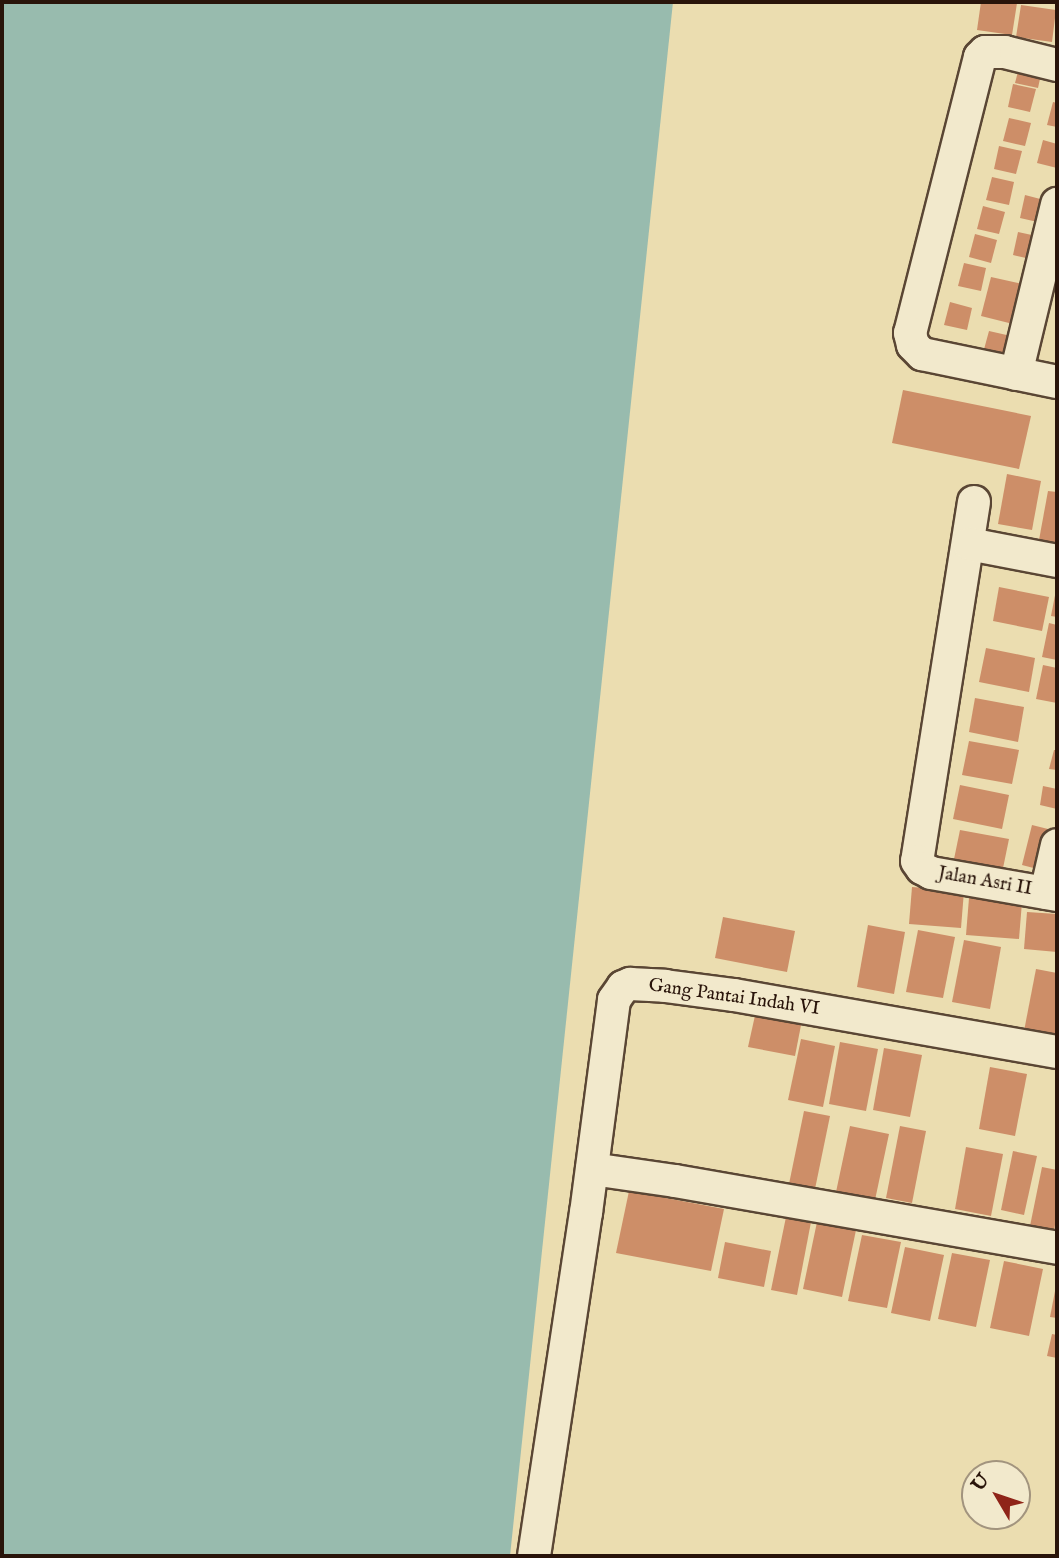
<!DOCTYPE html>
<style>
body{margin:0}
#map{position:relative;width:1059px;height:1558px;overflow:hidden;background:#ebddb0;font-family:"IM FELL English",serif}
div>[style]{position:absolute}
[style*='--x']{left:calc(var(--x)*1px);top:calc(var(--y)*1px);width:calc(var(--w)*1px);rotate:calc(var(--a)*1deg)}
.water>*{inset:0;background:#98bbae}
.building>*{inset:0;background:#cd8e68}
.roads{filter:drop-shadow(2px 0 #5a4634) drop-shadow(-2px 0 #5a4634) drop-shadow(0 2px #5a4634) drop-shadow(0 -2px #5a4634)}
.minor>*{height:32px;margin:-16px;padding:0 16px;transform-origin:16px;border-radius:16px;background:#f2e9cc}
span{translate:-50% -50%;white-space:nowrap;text-align:center;line-height:1.15;-webkit-text-stroke:6px #f2e9cc;paint-order:stroke}
.street-label{font-size:19px;color:#29140a}
.frame{position:absolute;inset:0;border:4px solid #29140a;pointer-events:none}
.north{position:absolute;left:961px;top:1460px;width:70px;height:70px;box-sizing:border-box;background:#f2e9cc;border:2px solid #a2947e;border-radius:50%;rotate:309deg;font-size:19px;font-weight:700;line-height:28px;text-align:center;color:#29140a}
.north::after{content:'';display:block;margin:auto;width:24px;height:32px;background:#8f2418;clip-path:polygon(50% 0,100% 100%,50% 72%,0 100%)}
</style>
<div id="map">
<div class="water">
<i style="clip-path:polygon(2px 2px,673px 2px,510px 1556px,2px 1556px)"></i>
</div>
<div class="building">
<i style="clip-path:polygon(981px 2px,1017px 3px,1012px 35px,977px 30px)"></i>
<i style="clip-path:polygon(1021px 5px,1056px 10px,1052px 42px,1016px 37px)"></i>
<i style="clip-path:polygon(1021px 60px,1043px 65px,1038px 88px,1015px 83px)"></i>
<i style="clip-path:polygon(1013px 84px,1036px 89px,1030px 112px,1008px 107px)"></i>
<i style="clip-path:polygon(1053px 102px,1057px 103px,1057px 127px,1047px 125px)"></i>
<i style="clip-path:polygon(1009px 118px,1031px 123px,1025px 146px,1003px 141px)"></i>
<i style="clip-path:polygon(1043px 140px,1057px 144px,1057px 168px,1037px 163px)"></i>
<i style="clip-path:polygon(999px 146px,1022px 151px,1016px 174px,994px 169px)"></i>
<i style="clip-path:polygon(992px 177px,1014px 182px,1009px 205px,986px 200px)"></i>
<i style="clip-path:polygon(1025px 195px,1048px 201px,1042px 223px,1020px 218px)"></i>
<i style="clip-path:polygon(983px 206px,1005px 212px,999px 234px,977px 229px)"></i>
<i style="clip-path:polygon(1018px 232px,1041px 237px,1035px 260px,1013px 255px)"></i>
<i style="clip-path:polygon(975px 234px,997px 240px,991px 263px,969px 257px)"></i>
<i style="clip-path:polygon(964px 263px,986px 268px,981px 291px,958px 286px)"></i>
<i style="clip-path:polygon(991px 277px,1027px 285px,1017px 325px,981px 316px)"></i>
<i style="clip-path:polygon(950px 302px,972px 308px,967px 330px,944px 325px)"></i>
<i style="clip-path:polygon(989px 331px,1011px 336px,1005px 358px,983px 353px)"></i>
<i style="clip-path:polygon(903px 390px,1031px 416px,1019px 469px,892px 443px)"></i>
<i style="clip-path:polygon(1007px 474px,1041px 481px,1032px 530px,998px 524px)"></i>
<i style="clip-path:polygon(1048px 491px,1057px 492px,1057px 543px,1039px 540px)"></i>
<i style="clip-path:polygon(999px 587px,1049px 597px,1042px 631px,993px 621px)"></i>
<i style="clip-path:polygon(1056px 590px,1057px 590px,1057px 617px,1051px 616px)"></i>
<i style="clip-path:polygon(1049px 623px,1057px 625px,1057px 660px,1042px 657px)"></i>
<i style="clip-path:polygon(986px 648px,1035px 658px,1029px 692px,979px 682px)"></i>
<i style="clip-path:polygon(1043px 665px,1057px 668px,1057px 703px,1036px 699px)"></i>
<i style="clip-path:polygon(975px 698px,1024px 707px,1018px 742px,969px 732px)"></i>
<i style="clip-path:polygon(969px 741px,1019px 750px,1012px 784px,962px 775px)"></i>
<i style="clip-path:polygon(1054px 750px,1057px 750px,1057px 770px,1049px 769px)"></i>
<i style="clip-path:polygon(960px 785px,1009px 795px,1002px 829px,953px 819px)"></i>
<i style="clip-path:polygon(1043px 786px,1057px 789px,1057px 809px,1040px 805px)"></i>
<i style="clip-path:polygon(1032px 825px,1056px 831px,1045px 871px,1022px 865px)"></i>
<i style="clip-path:polygon(960px 830px,1009px 839px,1002px 873px,953px 864px)"></i>
<i style="clip-path:polygon(912px 887px,964px 891px,961px 928px,909px 924px)"></i>
<i style="clip-path:polygon(969px 898px,1022px 902px,1019px 939px,966px 935px)"></i>
<i style="clip-path:polygon(1027px 912px,1057px 914px,1057px 952px,1024px 949px)"></i>
<i style="clip-path:polygon(723px 917px,795px 931px,787px 972px,715px 958px)"></i>
<i style="clip-path:polygon(868px 925px,905px 932px,894px 994px,857px 987px)"></i>
<i style="clip-path:polygon(918px 930px,955px 937px,943px 998px,906px 992px)"></i>
<i style="clip-path:polygon(964px 940px,1001px 947px,990px 1009px,952px 1002px)"></i>
<i style="clip-path:polygon(1036px 969px,1057px 973px,1057px 1037px,1024px 1031px)"></i>
<i style="clip-path:polygon(756px 1011px,802px 1020px,795px 1056px,748px 1047px)"></i>
<i style="clip-path:polygon(801px 1039px,835px 1046px,823px 1107px,788px 1100px)"></i>
<i style="clip-path:polygon(840px 1042px,878px 1049px,866px 1111px,829px 1104px)"></i>
<i style="clip-path:polygon(884px 1048px,922px 1055px,910px 1117px,873px 1110px)"></i>
<i style="clip-path:polygon(990px 1067px,1027px 1074px,1015px 1136px,979px 1129px)"></i>
<i style="clip-path:polygon(804px 1111px,830px 1116px,815px 1189px,789px 1184px)"></i>
<i style="clip-path:polygon(850px 1126px,889px 1134px,875px 1200px,836px 1192px)"></i>
<i style="clip-path:polygon(900px 1126px,926px 1131px,912px 1203px,886px 1198px)"></i>
<i style="clip-path:polygon(966px 1147px,1003px 1154px,991px 1216px,955px 1209px)"></i>
<i style="clip-path:polygon(1013px 1151px,1037px 1156px,1024px 1215px,1001px 1210px)"></i>
<i style="clip-path:polygon(1042px 1167px,1057px 1170px,1057px 1213px,1054px 1231px,1030px 1226px)"></i>
<i style="clip-path:polygon(629px 1191px,724px 1209px,711px 1271px,616px 1253px)"></i>
<i style="clip-path:polygon(786px 1217px,811px 1222px,797px 1295px,771px 1290px)"></i>
<i style="clip-path:polygon(817px 1222px,856px 1230px,842px 1297px,803px 1289px)"></i>
<i style="clip-path:polygon(862px 1235px,901px 1242px,887px 1308px,848px 1301px)"></i>
<i style="clip-path:polygon(725px 1242px,771px 1251px,764px 1287px,718px 1278px)"></i>
<i style="clip-path:polygon(905px 1247px,944px 1255px,930px 1321px,891px 1313px)"></i>
<i style="clip-path:polygon(952px 1253px,990px 1260px,976px 1327px,938px 1319px)"></i>
<i style="clip-path:polygon(1004px 1261px,1043px 1269px,1029px 1336px,990px 1328px)"></i>
<i style="clip-path:polygon(1056px 1286px,1057px 1286px,1057px 1318px,1050px 1317px)"></i>
<i style="clip-path:polygon(1052px 1334px,1057px 1335px,1057px 1358px,1047px 1356px)"></i>
</div>
<div class="roads">
<div class="minor">
<i style="--x:1057;--y:65;--w:54;--a:-166"></i>
<i style="--x:1005;--y:52;--w:20;--a:180"></i>
<i style="--x:985;--y:52;--w:7;--a:135"></i>
<i style="--x:980;--y:57;--w:285;--a:104.2"></i>
<i style="--x:910;--y:333;--w:12;--a:76"></i>
<i style="--x:913;--y:345;--w:13;--a:45"></i>
<i style="--x:922;--y:354;--w:138;--a:11.7"></i>
<i style="--x:1016;--y:374;--w:175;--a:-76.4"></i>
<i style="--x:974;--y:502;--w:363;--a:99"></i>
<i style="--x:917;--y:861;--w:9;--a:54"></i>
<i style="--x:922;--y:868;--w:10;--a:29"></i>
<i style="--x:931;--y:873;--w:128;--a:9.9"></i>
<i style="--x:969;--y:544;--w:90;--a:10.9"></i>
<i style="--x:1046;--y:893;--w:49;--a:-77.1"></i>
<i style="--x:592;--y:1169;--w:84;--a:8.2"></i>
<i style="--x:675;--y:1181;--w:388;--a:9.9"></i>
<i style="--x:534;--y:1556;--w:347;--a:-81.4"></i>
<i style="--x:586;--y:1213;--w:215;--a:-82.5"></i>
<i style="--x:614;--y:1000;--w:16;--a:-55"></i>
<i style="--x:623;--y:987;--w:8;--a:-23"></i>
<i style="--x:630;--y:984;--w:35;--a:3"></i>
<i style="--x:665;--y:986;--w:70;--a:7.4"></i>
<i style="--x:734;--y:995;--w:328;--a:10"></i>
</div>
</div>
<div class="street-label">
<span style="left:985px;top:882px;rotate:10deg">Jalan Asri II</span>
<span style="left:734px;top:998px;rotate:8deg">Gang Pantai Indah VI</span>
</div>
<div class="frame"></div>
<div class="north">U</div>
</div>
